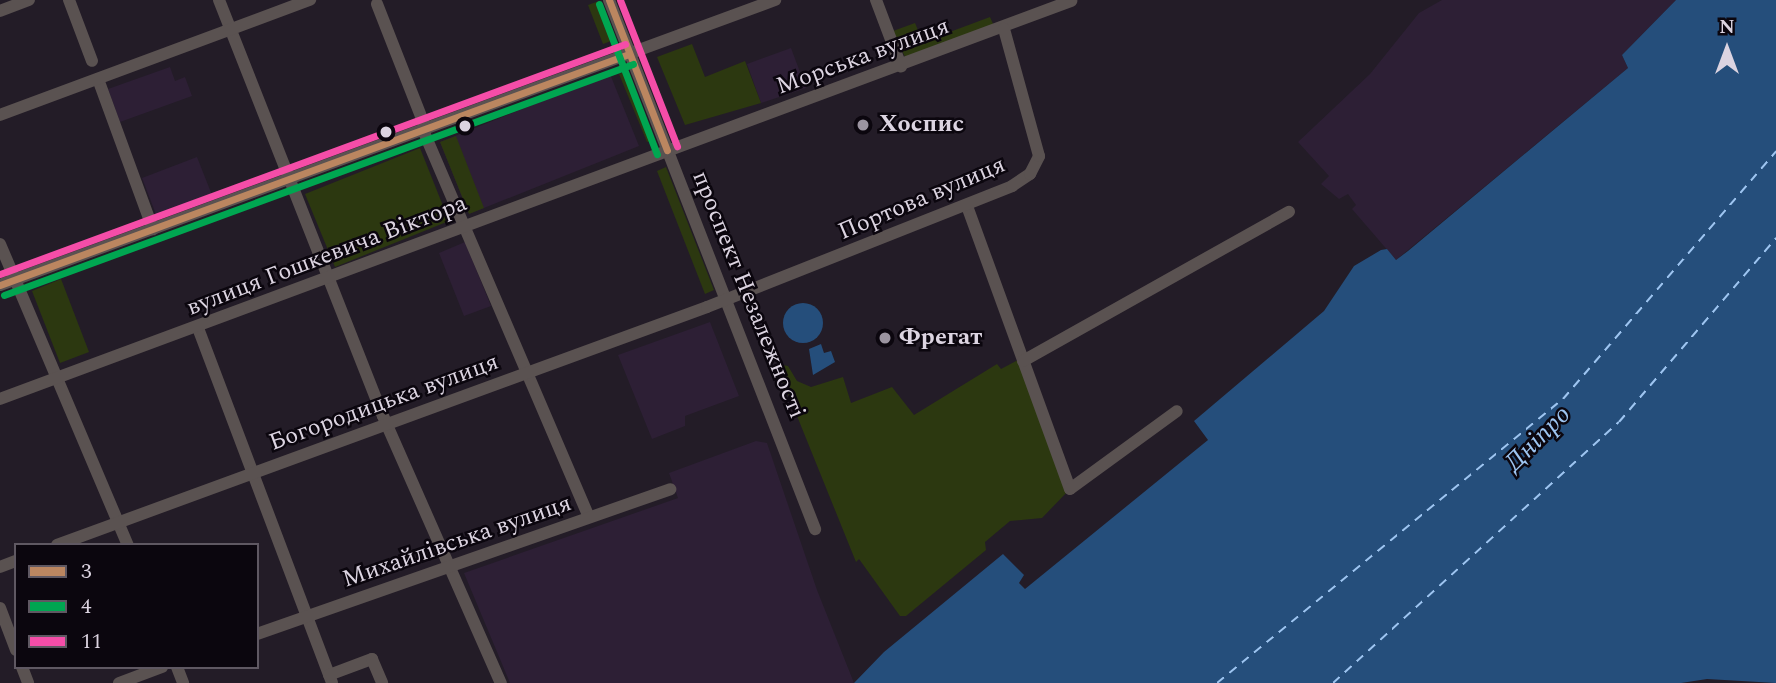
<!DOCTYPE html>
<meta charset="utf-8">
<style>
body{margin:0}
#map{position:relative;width:1776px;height:683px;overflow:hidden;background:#231c27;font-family:Spectral,serif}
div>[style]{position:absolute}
.built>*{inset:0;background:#2d1f35}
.green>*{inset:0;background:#2c3810}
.water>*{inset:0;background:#254e7b}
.round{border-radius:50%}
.ferry>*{height:2px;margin-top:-1px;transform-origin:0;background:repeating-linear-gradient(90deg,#9ec5f1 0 9px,transparent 0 16px)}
.minor>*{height:12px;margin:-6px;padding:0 6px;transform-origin:6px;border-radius:6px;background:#5a5251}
.bus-1>*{height:7px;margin:-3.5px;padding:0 3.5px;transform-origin:3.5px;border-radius:3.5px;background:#bb8660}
.bus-2>*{height:7px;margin:-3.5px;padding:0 3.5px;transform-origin:3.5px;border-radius:3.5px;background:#00a651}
.bus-3>*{height:7px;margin:-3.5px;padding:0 3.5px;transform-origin:3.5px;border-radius:3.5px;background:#f54da8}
.dots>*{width:19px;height:19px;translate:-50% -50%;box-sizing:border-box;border:4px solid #0b060e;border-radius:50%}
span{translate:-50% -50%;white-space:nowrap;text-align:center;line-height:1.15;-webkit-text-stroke:5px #0b060e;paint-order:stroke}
.street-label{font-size:24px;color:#dcd4e1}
.poi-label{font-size:24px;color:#dcd4e1;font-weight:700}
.left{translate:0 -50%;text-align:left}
.water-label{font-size:26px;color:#9ec5f1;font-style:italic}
.legend{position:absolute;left:14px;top:543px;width:245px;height:126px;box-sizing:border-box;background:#0b060e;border:2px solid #5f5862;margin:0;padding:9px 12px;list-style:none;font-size:21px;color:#dcd4e1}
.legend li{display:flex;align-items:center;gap:14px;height:35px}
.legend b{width:35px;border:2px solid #5f5862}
.north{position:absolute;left:1692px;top:14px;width:70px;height:70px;-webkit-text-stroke:5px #0b060e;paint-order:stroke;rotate:0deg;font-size:19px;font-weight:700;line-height:28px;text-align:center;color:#dcd4e1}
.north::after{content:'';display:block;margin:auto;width:24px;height:32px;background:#dcd4e1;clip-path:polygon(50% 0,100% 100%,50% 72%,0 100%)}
</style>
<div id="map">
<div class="built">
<div style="clip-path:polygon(1442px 0,1676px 0,1622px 55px,1628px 68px,1396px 260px,1352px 209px,1356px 205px,1348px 194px,1339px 199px,1321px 184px,1329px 176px,1298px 142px,1370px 74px,1419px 13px)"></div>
<div style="clip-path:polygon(791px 48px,806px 88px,761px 103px,747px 64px)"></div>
<div style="clip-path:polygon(170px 67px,175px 81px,185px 77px,192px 96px,120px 122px,108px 89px)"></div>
<div style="clip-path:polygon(610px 74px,639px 146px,469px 214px,440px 142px)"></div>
<div style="clip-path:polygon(197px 157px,212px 195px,157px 217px,142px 178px)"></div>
<div style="clip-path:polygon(465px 242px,491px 306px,464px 316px,439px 253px)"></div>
<div style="clip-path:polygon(710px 322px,739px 396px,685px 416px,685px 426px,652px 439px,618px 355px)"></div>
<div style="clip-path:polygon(756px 441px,767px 443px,817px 590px,854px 683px,510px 683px,464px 573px,678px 498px,669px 473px)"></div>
</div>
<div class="green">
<div style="clip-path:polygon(599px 1px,614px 40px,603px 44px,588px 5px)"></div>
<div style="clip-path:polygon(990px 17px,994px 26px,905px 57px,893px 31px,915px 23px,923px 42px)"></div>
<div style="clip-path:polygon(692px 44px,705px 77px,745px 61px,761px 103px,685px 125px,657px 57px)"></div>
<div style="clip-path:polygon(626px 71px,654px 140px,647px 142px,619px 74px)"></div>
<div style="clip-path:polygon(456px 136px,484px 208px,469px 214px,440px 142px)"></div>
<div style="clip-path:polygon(420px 148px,449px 221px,335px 267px,305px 194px)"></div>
<div style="clip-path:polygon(666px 167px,714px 290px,705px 294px,657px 171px)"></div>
<div style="clip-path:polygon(61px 279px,89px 352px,60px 363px,32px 291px)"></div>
<div style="clip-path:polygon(1022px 358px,1070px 489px,1042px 518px,1010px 521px,985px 542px,986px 550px,906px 616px,900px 616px,859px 559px,856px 562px,776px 364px,788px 366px,797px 381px,811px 387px,843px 377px,851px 403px,892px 387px,914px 415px,997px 364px,1001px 369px)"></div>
</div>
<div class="water">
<div style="clip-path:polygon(1676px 0,1776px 0,1776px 683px,1707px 679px,1681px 683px,854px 683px,884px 652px,1003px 554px,1024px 575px,1019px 583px,1025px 589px,1208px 440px,1194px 421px,1324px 311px,1354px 266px,1381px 250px,1387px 249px,1396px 260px,1408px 251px,1628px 68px,1622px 55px)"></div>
<div class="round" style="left:783px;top:303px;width:40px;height:40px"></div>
<div style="clip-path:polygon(821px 344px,824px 353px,831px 351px,835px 362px,813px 375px,809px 349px)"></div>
</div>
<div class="ferry">
<div style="left:1217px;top:683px;width:448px;rotate:-39.4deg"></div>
<div style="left:1563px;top:399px;width:327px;rotate:-49.3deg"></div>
<div style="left:1333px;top:683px;width:387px;rotate:-42.4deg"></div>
<div style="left:1619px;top:422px;width:242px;rotate:-49.5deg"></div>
</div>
<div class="minor">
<div style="left:69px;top:0;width:65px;rotate:69.3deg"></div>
<div style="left:219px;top:0;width:447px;rotate:68.5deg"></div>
<div style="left:383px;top:416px;width:292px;rotate:66.2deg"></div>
<div style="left:609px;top:0;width:568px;rotate:68.72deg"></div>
<div style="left:876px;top:0;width:71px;rotate:69.3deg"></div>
<div style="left:377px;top:4px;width:134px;rotate:68.6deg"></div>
<div style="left:0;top:11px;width:31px;rotate:-21deg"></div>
<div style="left:98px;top:79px;width:160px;rotate:69.9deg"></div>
<div style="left:0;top:115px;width:331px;rotate:-20.4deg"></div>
<div style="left:423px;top:130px;width:421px;rotate:66.8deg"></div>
<div style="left:967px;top:206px;width:301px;rotate:70deg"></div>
<div style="left:1070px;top:489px;width:132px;rotate:-36.1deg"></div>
<div style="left:0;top:244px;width:327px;rotate:67deg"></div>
<div style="left:0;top:285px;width:826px;rotate:-20.19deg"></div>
<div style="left:198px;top:328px;width:379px;rotate:69.3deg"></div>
<div style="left:1023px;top:361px;width:305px;rotate:-29.3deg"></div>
<div style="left:0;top:399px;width:1143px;rotate:-20.39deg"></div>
<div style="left:57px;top:545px;width:692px;rotate:-20.11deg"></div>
<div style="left:707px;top:307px;width:328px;rotate:-21.6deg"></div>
<div style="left:1012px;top:186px;width:22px;rotate:-34deg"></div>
<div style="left:1030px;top:174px;width:20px;rotate:-63deg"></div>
<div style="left:1039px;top:156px;width:132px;rotate:-105.4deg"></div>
<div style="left:0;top:567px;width:17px;rotate:-21deg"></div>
<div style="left:0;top:608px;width:45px;rotate:69.1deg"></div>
<div style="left:257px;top:634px;width:438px;rotate:-19.3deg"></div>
<div style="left:22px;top:667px;width:17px;rotate:69deg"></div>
<div style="left:177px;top:667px;width:17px;rotate:69deg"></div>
<div style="left:329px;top:675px;width:46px;rotate:-20.4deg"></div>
<div style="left:372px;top:659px;width:26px;rotate:67deg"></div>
<div style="left:119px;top:683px;width:46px;rotate:-20.4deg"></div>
</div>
<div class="bus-1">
<div style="left:609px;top:0;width:161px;rotate:68.9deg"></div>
<div style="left:0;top:285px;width:670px;rotate:-20.17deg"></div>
</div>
<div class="bus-2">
<div style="left:599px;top:4px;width:161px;rotate:68.9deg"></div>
<div style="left:4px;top:295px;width:670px;rotate:-20.17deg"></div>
</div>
<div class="bus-3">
<div style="left:620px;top:0;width:157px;rotate:68.7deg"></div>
<div style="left:0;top:274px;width:666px;rotate:-20.2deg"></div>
</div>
<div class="dots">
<div style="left:863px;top:125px;background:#9b94a0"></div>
<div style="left:465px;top:126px;background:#dcd4e1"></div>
<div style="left:386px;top:132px;background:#dcd4e1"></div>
<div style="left:885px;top:338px;background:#9b94a0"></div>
</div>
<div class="street-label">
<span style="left:863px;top:57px;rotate:-20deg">Морська вулиця</span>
<span style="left:922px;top:199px;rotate:-23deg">Портова вулиця</span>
<span style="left:327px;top:256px;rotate:-21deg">вулиця Гошкевича Віктора</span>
<span style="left:748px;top:295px;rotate:68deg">проспект Незалежності</span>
<span style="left:384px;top:403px;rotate:-20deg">Богородицька вулиця</span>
<span style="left:457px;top:542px;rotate:-19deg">Михайлівська вулиця</span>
</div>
<div class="poi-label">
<span class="left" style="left:879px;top:125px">Хоспис</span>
<span class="left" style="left:899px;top:338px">Фрегат</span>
</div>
<div class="water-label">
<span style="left:1538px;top:439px;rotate:-45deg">Дніпро</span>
</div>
<ul class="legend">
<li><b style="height:9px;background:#bb8660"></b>3</li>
<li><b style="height:9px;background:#00a651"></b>4</li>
<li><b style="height:9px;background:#f54da8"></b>11</li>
</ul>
<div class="north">N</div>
</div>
